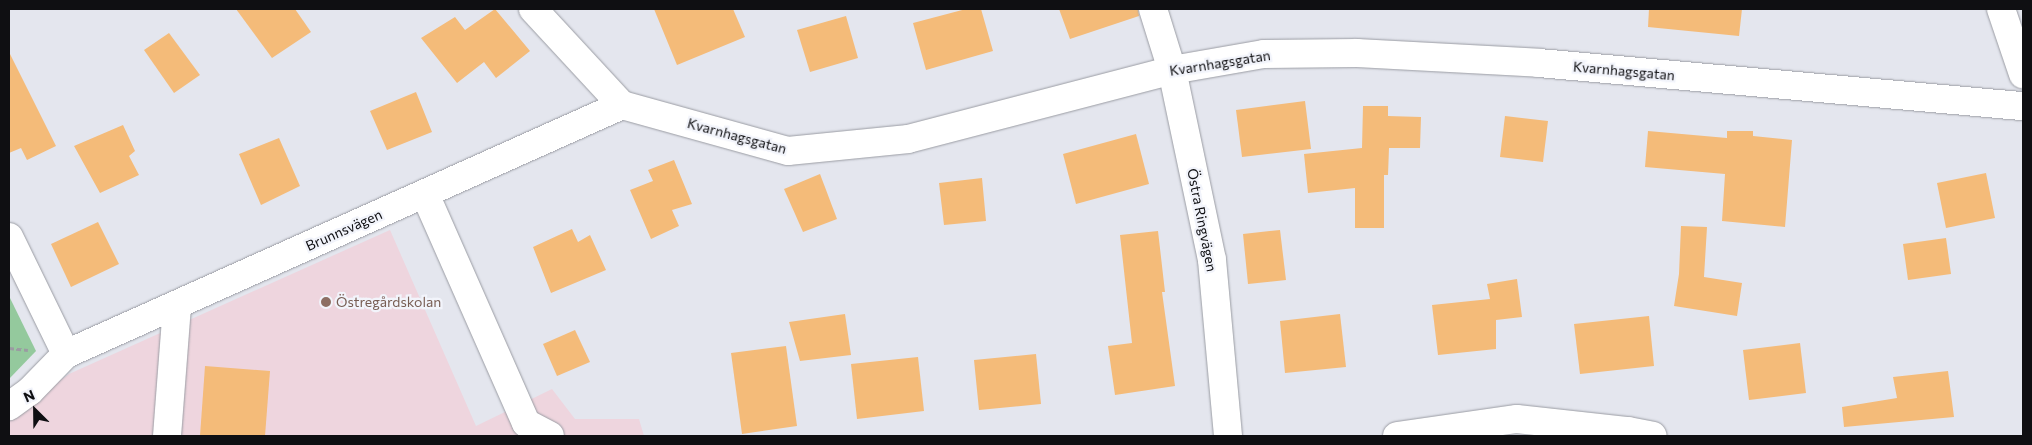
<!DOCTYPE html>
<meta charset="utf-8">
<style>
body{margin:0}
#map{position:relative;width:2032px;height:445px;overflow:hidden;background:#e4e6ee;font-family:Commissioner,sans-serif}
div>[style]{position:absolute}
.education>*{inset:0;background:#eed5de}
.green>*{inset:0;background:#94c99d}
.building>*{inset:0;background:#f4bb79}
.path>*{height:3px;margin-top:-1.5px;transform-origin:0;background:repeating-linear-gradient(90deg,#9a9ba1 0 5px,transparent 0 7.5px)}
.roads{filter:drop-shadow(0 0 1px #9a9ca3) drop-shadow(0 0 1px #9a9ca3)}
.minor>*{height:28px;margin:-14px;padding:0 14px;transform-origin:14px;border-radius:14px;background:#fff}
.dots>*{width:14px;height:14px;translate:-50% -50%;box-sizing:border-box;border:2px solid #f2f4fb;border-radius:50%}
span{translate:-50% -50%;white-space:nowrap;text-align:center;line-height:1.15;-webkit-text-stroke:4.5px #f2f4fb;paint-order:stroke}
.street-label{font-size:14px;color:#0f0f12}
.education-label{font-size:14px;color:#785e54}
.left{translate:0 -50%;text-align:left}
.frame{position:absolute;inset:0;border:10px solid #0f0f12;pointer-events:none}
.north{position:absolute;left:10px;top:385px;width:50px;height:50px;-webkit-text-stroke:4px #f2f4fb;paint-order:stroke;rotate:337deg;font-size:14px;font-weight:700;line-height:20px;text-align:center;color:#0f0f12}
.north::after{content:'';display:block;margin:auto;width:18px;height:22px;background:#0f0f12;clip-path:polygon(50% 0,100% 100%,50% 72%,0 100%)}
</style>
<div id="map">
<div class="education">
<div style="clip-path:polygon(390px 230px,476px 426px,552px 389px,575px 419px,639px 419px,644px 436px,9px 436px,9px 418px,69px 374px)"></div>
</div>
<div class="green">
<div style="clip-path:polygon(9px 296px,36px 351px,9px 379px)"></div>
</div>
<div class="building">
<div style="clip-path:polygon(236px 9px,295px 9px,311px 32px,272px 58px)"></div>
<div style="clip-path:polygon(495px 9px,530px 51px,496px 78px,484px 62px,457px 83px,421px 38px,455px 17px,465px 30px)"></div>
<div style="clip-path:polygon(654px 9px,733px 9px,745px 37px,677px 65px)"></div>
<div style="clip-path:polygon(966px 9px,981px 9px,993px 51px,926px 70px,913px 23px)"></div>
<div style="clip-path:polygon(1059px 9px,1138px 9px,1139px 16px,1070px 39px)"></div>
<div style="clip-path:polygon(1649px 9px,1742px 9px,1739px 36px,1648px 27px)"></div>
<div style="clip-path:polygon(846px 16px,858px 58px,810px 72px,797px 30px)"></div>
<div style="clip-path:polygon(169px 33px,200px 75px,174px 93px,144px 50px)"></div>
<div style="clip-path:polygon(9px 52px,56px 146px,27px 160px,21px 148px,9px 153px)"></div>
<div style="clip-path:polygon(416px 92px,432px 132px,387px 150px,370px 111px)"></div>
<div style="clip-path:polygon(1305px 101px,1311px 149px,1242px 157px,1236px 110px)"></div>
<div style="clip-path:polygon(1363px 106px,1388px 106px,1388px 116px,1421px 117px,1420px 148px,1389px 148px,1388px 175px,1384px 175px,1384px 228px,1355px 228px,1355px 188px,1308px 193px,1304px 154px,1362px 148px)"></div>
<div style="clip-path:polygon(1505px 116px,1548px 121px,1543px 162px,1500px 157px)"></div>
<div style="clip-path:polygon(123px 125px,135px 151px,129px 156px,139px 175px,100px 193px,74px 146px)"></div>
<div style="clip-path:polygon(1648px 131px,1727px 138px,1727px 131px,1753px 131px,1753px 136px,1792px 140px,1785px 227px,1722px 221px,1725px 174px,1645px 167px)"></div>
<div style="clip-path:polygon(1136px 134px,1149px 184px,1076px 204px,1063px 154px)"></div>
<div style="clip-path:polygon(279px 138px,300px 186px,261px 205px,239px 154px)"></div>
<div style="clip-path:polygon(674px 160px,692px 204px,672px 210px,679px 226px,651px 239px,630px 190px,653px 181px,648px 170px)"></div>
<div style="clip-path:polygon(1986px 173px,1995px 218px,1946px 228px,1937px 183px)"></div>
<div style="clip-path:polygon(820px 174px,837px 219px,803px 232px,784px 189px)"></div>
<div style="clip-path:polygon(982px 178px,986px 221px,944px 225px,939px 183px)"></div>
<div style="clip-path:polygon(98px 222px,119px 264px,71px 287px,51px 244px)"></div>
<div style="clip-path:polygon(1681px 226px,1707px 227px,1704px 277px,1742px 283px,1737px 316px,1674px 306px,1679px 274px)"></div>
<div style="clip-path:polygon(572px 229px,578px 242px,590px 235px,606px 270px,551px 293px,533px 247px)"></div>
<div style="clip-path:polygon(1280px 230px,1286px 280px,1248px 284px,1243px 234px)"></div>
<div style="clip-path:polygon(1158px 231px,1165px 292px,1162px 292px,1175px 386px,1115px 395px,1108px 346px,1132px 343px,1120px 235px)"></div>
<div style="clip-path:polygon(1946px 238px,1951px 274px,1908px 280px,1903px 244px)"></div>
<div style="clip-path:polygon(1517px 279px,1522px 317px,1496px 320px,1496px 349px,1438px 355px,1432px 305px,1490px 299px,1487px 284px)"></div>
<div style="clip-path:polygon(845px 314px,851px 355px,800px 361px,789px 322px)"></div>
<div style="clip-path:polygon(1340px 314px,1346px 367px,1285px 373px,1280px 321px)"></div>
<div style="clip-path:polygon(1649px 316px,1654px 366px,1580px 374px,1574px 324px)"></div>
<div style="clip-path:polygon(575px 330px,590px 362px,557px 376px,543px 344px)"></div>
<div style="clip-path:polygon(1800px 343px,1806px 393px,1749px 400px,1743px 350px)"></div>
<div style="clip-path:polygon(786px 346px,797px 426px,742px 434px,731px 353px)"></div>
<div style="clip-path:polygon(1036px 354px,1041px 404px,979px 410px,974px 360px)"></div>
<div style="clip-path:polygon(918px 357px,924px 411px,857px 419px,851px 364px)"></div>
<div style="clip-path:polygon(205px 366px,270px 371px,265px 436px,200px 436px)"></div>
<div style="clip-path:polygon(1948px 371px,1954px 417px,1844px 427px,1842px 407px,1897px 398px,1893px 377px)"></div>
</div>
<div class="path">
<div style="left:9px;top:348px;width:19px;rotate:6deg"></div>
</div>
<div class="roads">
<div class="minor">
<div style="left:533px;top:9px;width:131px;rotate:47.2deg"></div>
<div style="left:622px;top:105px;width:172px;rotate:15.5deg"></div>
<div style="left:788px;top:151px;width:121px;rotate:-5.7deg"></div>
<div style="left:908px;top:139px;width:273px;rotate:-14.6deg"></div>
<div style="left:1172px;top:70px;width:93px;rotate:-9.9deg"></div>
<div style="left:1264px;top:54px;width:93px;rotate:-0.6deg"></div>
<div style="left:1357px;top:53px;width:182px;rotate:3.1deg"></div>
<div style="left:1539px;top:63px;width:486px;rotate:5.1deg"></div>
<div style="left:1153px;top:9px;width:64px;rotate:72.7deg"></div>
<div style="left:1172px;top:70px;width:194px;rotate:78.1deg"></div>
<div style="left:1212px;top:260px;width:177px;rotate:84.8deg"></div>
<div style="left:2001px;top:9px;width:69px;rotate:71.3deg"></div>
<div style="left:425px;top:194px;width:250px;rotate:66.2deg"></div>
<div style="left:526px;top:423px;width:27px;rotate:28deg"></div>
<div style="left:9px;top:237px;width:130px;rotate:64deg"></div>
<div style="left:66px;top:354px;width:52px;rotate:134.2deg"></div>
<div style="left:30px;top:391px;width:26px;rotate:144deg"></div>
<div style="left:66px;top:354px;width:609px;rotate:-24.12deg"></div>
<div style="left:167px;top:436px;width:131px;rotate:-85.6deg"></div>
<div style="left:1397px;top:436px;width:121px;rotate:-8.1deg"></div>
<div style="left:1517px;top:419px;width:112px;rotate:6.2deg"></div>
<div style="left:1628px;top:431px;width:25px;rotate:11deg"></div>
</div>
</div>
<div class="dots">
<div style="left:326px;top:302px;background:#8d6e63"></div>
</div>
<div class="street-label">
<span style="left:1220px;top:63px;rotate:-9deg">Kvarnhagsgatan</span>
<span style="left:1624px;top:71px;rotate:5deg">Kvarnhagsgatan</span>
<span style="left:737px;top:136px;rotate:15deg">Kvarnhagsgatan</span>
<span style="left:1202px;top:220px;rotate:79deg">Östra Ringvägen</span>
<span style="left:344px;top:230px;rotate:-24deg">Brunnsvägen</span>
</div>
<div class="education-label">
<span class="left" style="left:336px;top:302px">Östregårdskolan</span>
</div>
<div class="frame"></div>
<div class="north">N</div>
</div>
